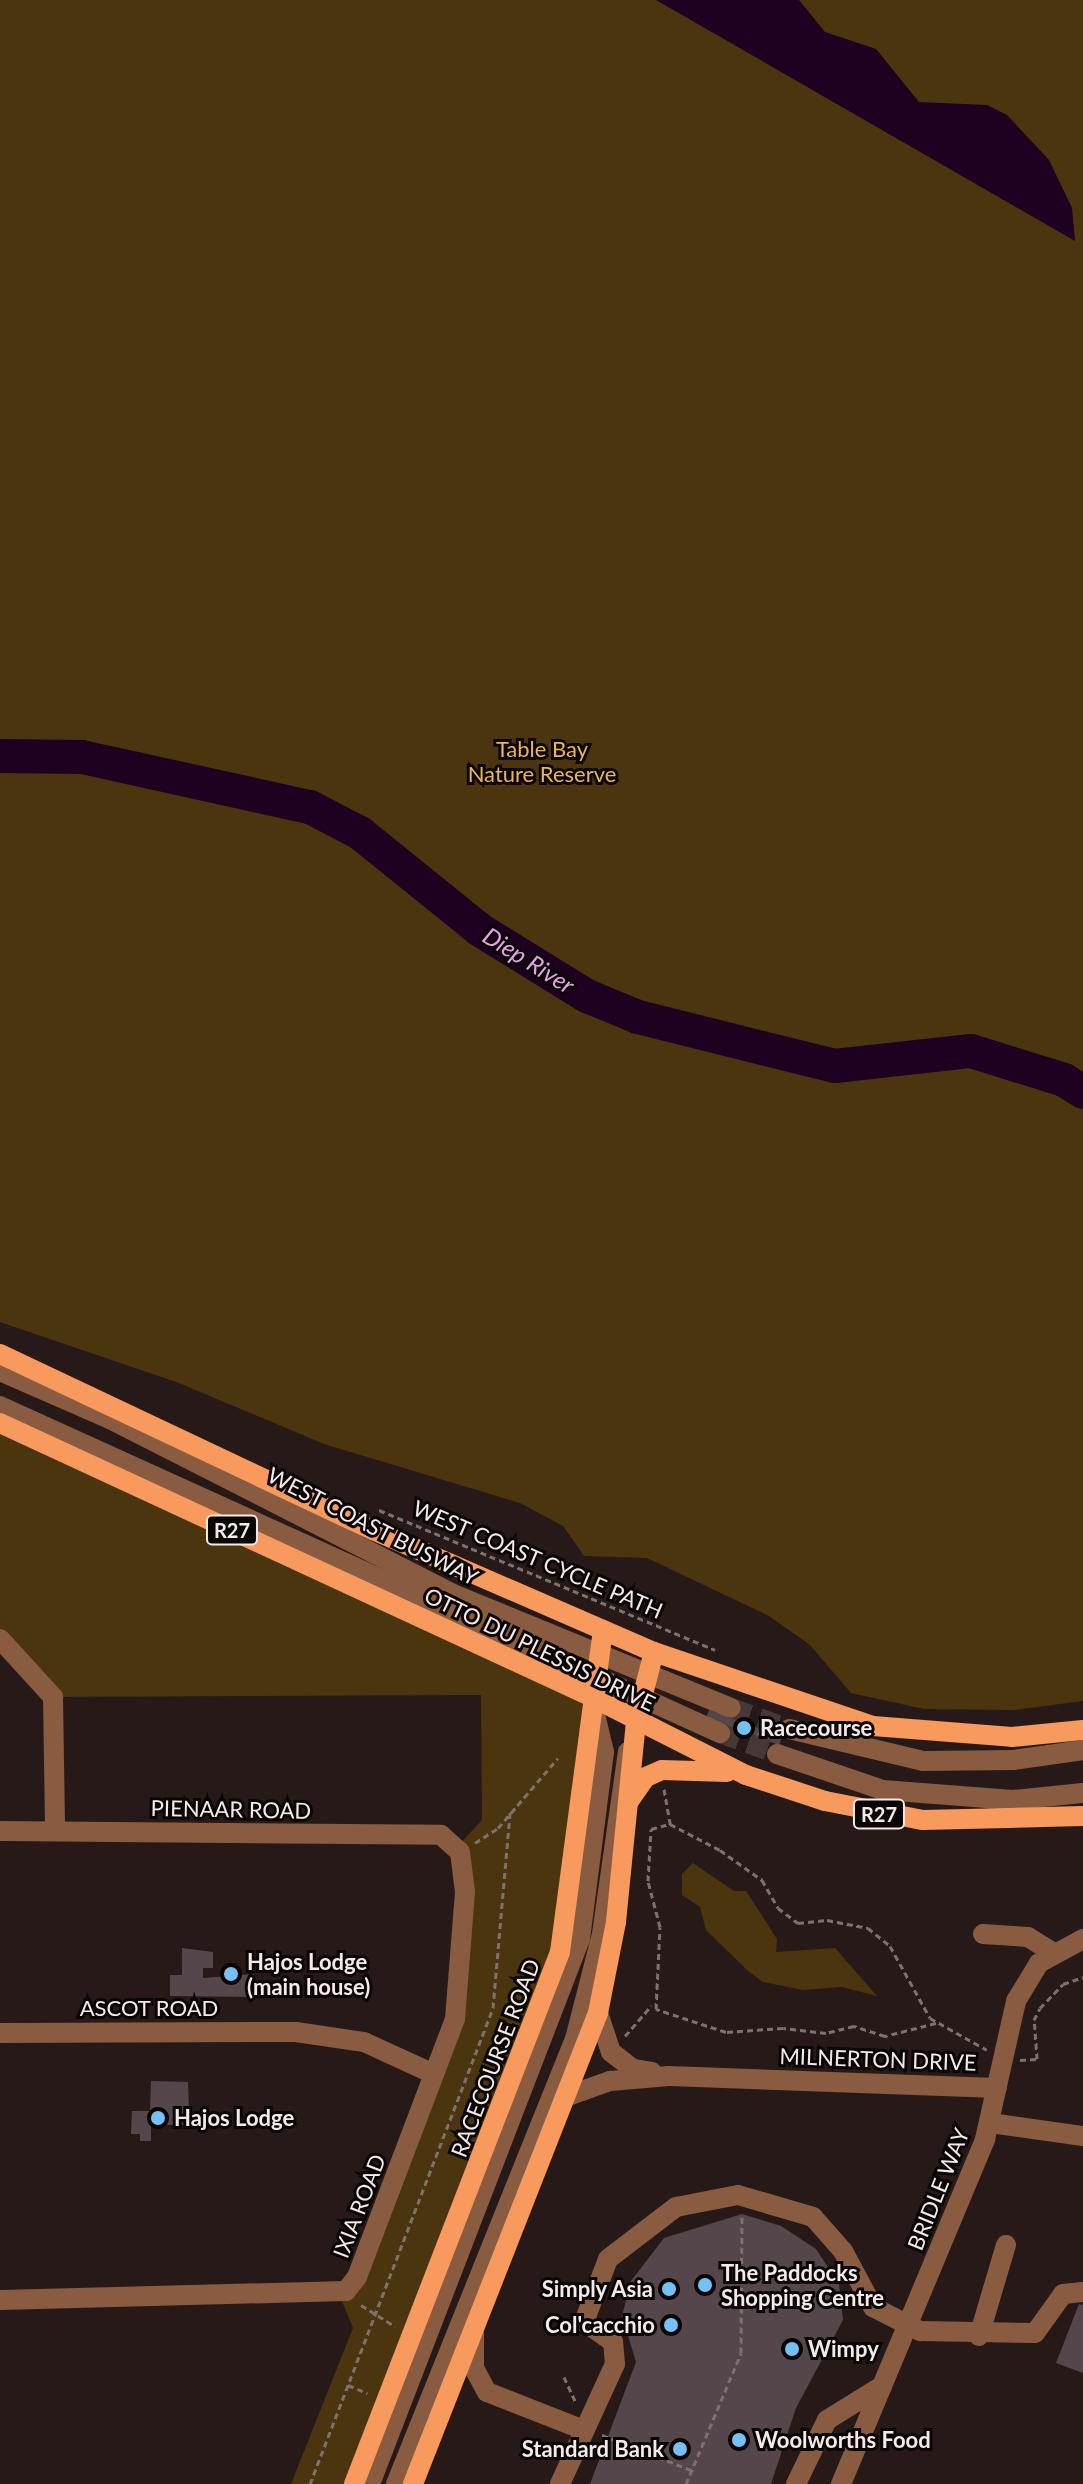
<!DOCTYPE html>
<style>
body{margin:0}
#map{position:relative;width:1083px;height:2484px;overflow:hidden;background:#261918;font-family:Lato,sans-serif}
div>[style]{position:absolute}
.green>*{inset:0;background:#4a350e}
.water>*{inset:0;background:#1e0020}
.river>*{height:34px;margin:-17px;padding:0 17px;transform-origin:17px;border-radius:17px;background:#1e0020}
.building>*{inset:0;background:#55464b}
.minor-tunnel>*{height:20px;margin-top:-10px;transform-origin:0;background:repeating-linear-gradient(90deg,#453837 0 20px,transparent 0 30px)}
.path>*{height:3px;margin-top:-1.5px;transform-origin:0;background:repeating-linear-gradient(90deg,#7d7170 0 6px,transparent 0 10px)}
.minor>*{height:20px;margin:-10px;padding:0 10px;transform-origin:10px;border-radius:10px;background:#895b40}
.major>*{height:20px;margin:-10px;padding:0 10px;transform-origin:10px;border-radius:10px;background:#f8995d}
.dots>*{width:22px;height:22px;translate:-50% -50%;box-sizing:border-box;border:4px solid #0b0606;border-radius:50%}
span{translate:-50% -50%;white-space:nowrap;text-align:center;line-height:1.15;-webkit-text-stroke:6px #0b0606;paint-order:stroke}
.shield-label span{padding:2px 6px;background:#0b0606;border:2px solid;border-radius:6px;-webkit-text-stroke-width:0}
.shield-label{font-size:20px;color:#f4eae9;font-weight:700}
.park-label{font-size:22px;color:#ebb552}
.street-label{font-size:22px;color:#f4eae9}
.poi-label{font-size:22px;color:#f4eae9;font-weight:700}
.left{translate:0 -50%;text-align:left}
.right{translate:-100% -50%;text-align:right}
.water-label{font-size:24px;color:#eaa0eb;font-style:italic}
</style>
<div id="map">
<div class="green">
<div style="clip-path:polygon(0 0,1083px 0,1083px 1701px,1014px 1710px,924px 1709px,851px 1693px,810px 1645px,769px 1616px,647px 1558px,584px 1556px,563px 1526px,520px 1503px,324px 1444px,179px 1383px,0 1322px)"></div>
<div style="clip-path:polygon(0 1423px,590px 1696px,569px 1910px,354px 2484px,291px 2484px,353px 2328px,339px 2294px,346px 2291px,455px 2019px,457px 1847px,482px 1820px,481px 1695px,53px 1697px,0 1639px)"></div>
<div style="clip-path:polygon(693px 1863px,734px 1891px,746px 1891px,777px 1939px,776px 1952px,835px 1948px,877px 1996px,842px 1987px,803px 1990px,763px 1982px,748px 1971px,706px 1930px,700px 1907px,682px 1895px,682px 1874px)"></div>
</div>
<div class="water">
<div style="clip-path:polygon(656px 0,799px 0,825px 32px,876px 49px,919px 102px,987px 105px,1007px 115px,1049px 160px,1072px 208px,1075px 241px)"></div>
</div>
<div class="river">
<div style="left:0;top:756px;width:82px;rotate:0.7deg"></div>
<div style="left:82px;top:757px;width:233px;rotate:12.4deg"></div>
<div style="left:310px;top:807px;width:56px;rotate:27.5deg"></div>
<div style="left:360px;top:833px;width:154px;rotate:38.9deg"></div>
<div style="left:480px;top:930px;width:126px;rotate:31.7deg"></div>
<div style="left:587px;top:996px;width:55px;rotate:22.4deg"></div>
<div style="left:638px;top:1017px;width:203px;rotate:14deg"></div>
<div style="left:835px;top:1066px;width:137px;rotate:-6.3deg"></div>
<div style="left:971px;top:1051px;width:97px;rotate:17.3deg"></div>
<div style="left:1064px;top:1080px;width:22px;rotate:32deg"></div>
</div>
<div class="building">
<div style="clip-path:polygon(709px 1710px,782px 1737px,779px 1745px,706px 1718px)"></div>
<div style="clip-path:polygon(182px 1948px,213px 1952px,213px 1968px,203px 1968px,203px 1978px,254px 1974px,254px 1997px,170px 1996px,170px 1975px,182px 1975px)"></div>
<div style="clip-path:polygon(151px 2081px,188px 2082px,189px 2110px,185px 2125px,151px 2125px,151px 2141px,140px 2141px,140px 2134px,131px 2134px,132px 2111px,150px 2111px)"></div>
<div style="clip-path:polygon(742px 2214px,781px 2226px,816px 2249px,839px 2284px,843px 2320px,796px 2408px,771px 2484px,590px 2484px,636px 2362px,622px 2316px,631px 2281px,664px 2238px)"></div>
<div style="clip-path:polygon(1079px 2304px,1083px 2305px,1083px 2373px,1056px 2363px)"></div>
</div>
<div class="minor-tunnel">
<div style="left:731px;top:1708px;width:62px;rotate:19.9deg"></div>
<div style="left:720px;top:1733px;width:61px;rotate:20.2deg"></div>
</div>
<div class="path">
<div style="left:379px;top:1510px;width:364px;rotate:22.6deg"></div>
<div style="left:739px;top:1726px;width:32px;rotate:20deg"></div>
<div style="left:664px;top:1789px;width:36px;rotate:80deg"></div>
<div style="left:475px;top:1843px;width:27px;rotate:-33deg"></div>
<div style="left:498px;top:1828px;width:92px;rotate:-49.4deg"></div>
<div style="left:936px;top:2023px;width:53px;rotate:165.7deg"></div>
<div style="left:885px;top:2036px;width:33px;rotate:-162deg"></div>
<div style="left:854px;top:2026px;width:29px;rotate:166deg"></div>
<div style="left:826px;top:2033px;width:43px;rotate:-173.4deg"></div>
<div style="left:783px;top:2028px;width:57px;rotate:176deg"></div>
<div style="left:726px;top:2032px;width:74px;rotate:-161.8deg"></div>
<div style="left:656px;top:2009px;width:82px;rotate:-87.2deg"></div>
<div style="left:660px;top:1927px;width:48px;rotate:-104.6deg"></div>
<div style="left:648px;top:1881px;width:52px;rotate:-86.7deg"></div>
<div style="left:651px;top:1829px;width:20px;rotate:-15deg"></div>
<div style="left:670px;top:1824px;width:56px;rotate:27.5deg"></div>
<div style="left:720px;top:1850px;width:52px;rotate:35.5deg"></div>
<div style="left:762px;top:1880px;width:32px;rotate:60deg"></div>
<div style="left:778px;top:1908px;width:25px;rotate:37deg"></div>
<div style="left:798px;top:1923px;width:29px;rotate:-6deg"></div>
<div style="left:827px;top:1920px;width:42px;rotate:11deg"></div>
<div style="left:868px;top:1928px;width:28px;rotate:39deg"></div>
<div style="left:890px;top:1946px;width:82px;rotate:60.9deg"></div>
<div style="left:930px;top:2018px;width:65px;rotate:29.3deg"></div>
<div style="left:625px;top:2036px;width:40px;rotate:-49deg"></div>
<div style="left:1020px;top:2060px;width:17px;rotate:-3deg"></div>
<div style="left:1037px;top:2059px;width:39px;rotate:-94deg"></div>
<div style="left:1034px;top:2020px;width:13px;rotate:-63deg"></div>
<div style="left:1040px;top:2008px;width:33px;rotate:-46deg"></div>
<div style="left:1063px;top:1984px;width:21px;rotate:-19deg"></div>
<div style="left:361px;top:2305px;width:40px;rotate:32deg"></div>
<div style="left:564px;top:2377px;width:29px;rotate:65deg"></div>
<div style="left:348px;top:2385px;width:21px;rotate:23deg"></div>
<div style="left:602px;top:2435px;width:96px;rotate:21.5deg"></div>
<div style="left:310px;top:2484px;width:510px;rotate:-68.97deg"></div>
<div style="left:493px;top:2008px;width:197px;rotate:-85deg"></div>
<div style="left:686px;top:2484px;width:142px;rotate:-67.2deg"></div>
<div style="left:741px;top:2353px;width:139px;rotate:-89.6deg"></div>
</div>
<div class="minor">
<div style="left:0;top:1371px;width:120px;rotate:23.6deg"></div>
<div style="left:110px;top:1419px;width:385px;rotate:27deg"></div>
<div style="left:453px;top:1594px;width:300px;rotate:22.3deg"></div>
<div style="left:0;top:1406px;width:791px;rotate:24.43deg"></div>
<div style="left:0;top:1639px;width:79px;rotate:47.6deg"></div>
<div style="left:53px;top:1697px;width:133px;rotate:89.1deg"></div>
<div style="left:789px;top:1729px;width:138px;rotate:13.4deg"></div>
<div style="left:923px;top:1761px;width:90px;rotate:-0.6deg"></div>
<div style="left:1013px;top:1760px;width:71px;rotate:-8.1deg"></div>
<div style="left:777px;top:1754px;width:112px;rotate:18.8deg"></div>
<div style="left:883px;top:1790px;width:130px;rotate:4.4deg"></div>
<div style="left:1013px;top:1800px;width:70px;rotate:-5.7deg"></div>
<div style="left:0;top:1831px;width:441px;rotate:0.5deg"></div>
<div style="left:441px;top:1835px;width:25px;rotate:42deg"></div>
<div style="left:460px;top:1852px;width:40px;rotate:82.9deg"></div>
<div style="left:465px;top:1892px;width:127px;rotate:94.5deg"></div>
<div style="left:455px;top:2019px;width:276px;rotate:110.8deg"></div>
<div style="left:357px;top:2277px;width:18px;rotate:128deg"></div>
<div style="left:346px;top:2291px;width:346px;rotate:178.5deg"></div>
<div style="left:983px;top:1934px;width:45px;rotate:3.8deg"></div>
<div style="left:1028px;top:1937px;width:28px;rotate:32deg"></div>
<div style="left:598px;top:2013px;width:41px;rotate:71.6deg"></div>
<div style="left:611px;top:2052px;width:28px;rotate:38deg"></div>
<div style="left:633px;top:2069px;width:19px;rotate:9deg"></div>
<div style="left:0;top:2033px;width:296px;rotate:-0.2deg"></div>
<div style="left:296px;top:2032px;width:69px;rotate:8.4deg"></div>
<div style="left:364px;top:2042px;width:77px;rotate:24.6deg"></div>
<div style="left:565px;top:2097px;width:48px;rotate:-19.6deg"></div>
<div style="left:610px;top:2081px;width:59px;rotate:-4.8deg"></div>
<div style="left:669px;top:2076px;width:328px;rotate:2.1deg"></div>
<div style="left:990px;top:2123px;width:94px;rotate:8deg"></div>
<div style="left:474px;top:2333px;width:35px;rotate:90deg"></div>
<div style="left:474px;top:2368px;width:27px;rotate:62deg"></div>
<div style="left:487px;top:2392px;width:104px;rotate:21.4deg"></div>
<div style="left:979px;top:2336px;width:95px;rotate:-73.5deg"></div>
<div style="left:370px;top:2484px;width:584px;rotate:-68.93deg"></div>
<div style="left:580px;top:1939px;width:189px;rotate:-82.7deg"></div>
<div style="left:604px;top:1752px;width:47px;rotate:-103.4deg"></div>
<div style="left:396px;top:2484px;width:480px;rotate:-68.1deg"></div>
<div style="left:575px;top:2039px;width:108px;rotate:-75.6deg"></div>
<div style="left:602px;top:1934px;width:184px;rotate:-81.9deg"></div>
<div style="left:560px;top:2484px;width:132px;rotate:-65.4deg"></div>
<div style="left:615px;top:2364px;width:22px;rotate:-95deg"></div>
<div style="left:613px;top:2342px;width:35px;rotate:-145deg"></div>
<div style="left:584px;top:2322px;width:67px;rotate:-69.1deg"></div>
<div style="left:608px;top:2259px;width:86px;rotate:-37.4deg"></div>
<div style="left:676px;top:2207px;width:63px;rotate:-11deg"></div>
<div style="left:738px;top:2195px;width:78px;rotate:16.3deg"></div>
<div style="left:813px;top:2217px;width:45px;rotate:48.6deg"></div>
<div style="left:843px;top:2251px;width:64px;rotate:61.8deg"></div>
<div style="left:873px;top:2307px;width:53px;rotate:27.1deg"></div>
<div style="left:920px;top:2331px;width:115px;rotate:1deg"></div>
<div style="left:1035px;top:2333px;width:48px;rotate:-54.3deg"></div>
<div style="left:1063px;top:2294px;width:20px;rotate:-6deg"></div>
<div style="left:796px;top:2484px;width:71px;rotate:-64.2deg"></div>
<div style="left:827px;top:2420px;width:65px;rotate:-31.7deg"></div>
<div style="left:841px;top:2484px;width:374px;rotate:-67.3deg"></div>
<div style="left:985px;top:2139px;width:141px;rotate:-77.3deg"></div>
<div style="left:1016px;top:2001px;width:44px;rotate:-58.8deg"></div>
<div style="left:1039px;top:1963px;width:50px;rotate:-28.6deg"></div>
</div>
<div class="major">
<div style="left:0;top:1354px;width:412px;rotate:25.3deg"></div>
<div style="left:373px;top:1530px;width:306px;rotate:23.5deg"></div>
<div style="left:654px;top:1652px;width:231px;rotate:18.7deg"></div>
<div style="left:873px;top:1726px;width:139px;rotate:4.5deg"></div>
<div style="left:1012px;top:1737px;width:71px;rotate:-5.6deg"></div>
<div style="left:0;top:1423px;width:650px;rotate:24.83deg"></div>
<div style="left:590px;top:1696px;width:175px;rotate:26.9deg"></div>
<div style="left:746px;top:1775px;width:83px;rotate:18.2deg"></div>
<div style="left:825px;top:1801px;width:100px;rotate:11deg"></div>
<div style="left:923px;top:1820px;width:160px;rotate:-1.4deg"></div>
<div style="left:629px;top:1801px;width:29px;rotate:-55deg"></div>
<div style="left:646px;top:1777px;width:17px;rotate:-24deg"></div>
<div style="left:662px;top:1770px;width:65px;rotate:1.8deg"></div>
<div style="left:354px;top:2484px;width:570px;rotate:-68.83deg"></div>
<div style="left:560px;top:1952px;width:325px;rotate:-82.4deg"></div>
<div style="left:413px;top:2484px;width:506px;rotate:-68.56deg"></div>
<div style="left:598px;top:2013px;width:93px;rotate:-78.8deg"></div>
<div style="left:616px;top:1922px;width:202px;rotate:-84.3deg"></div>
<div style="left:636px;top:1721px;width:71px;rotate:-75.4deg"></div>
</div>
<div class="dots">
<div style="left:744px;top:1728px;background:#75c0f6"></div>
<div style="left:231px;top:1974px;background:#75c0f6"></div>
<div style="left:158px;top:2118px;background:#75c0f6"></div>
<div style="left:705px;top:2285px;background:#75c0f6"></div>
<div style="left:669px;top:2289px;background:#75c0f6"></div>
<div style="left:671px;top:2325px;background:#75c0f6"></div>
<div style="left:792px;top:2349px;background:#75c0f6"></div>
<div style="left:739px;top:2440px;background:#75c0f6"></div>
<div style="left:680px;top:2449px;background:#75c0f6"></div>
</div>
<div class="shield-label">
<span style="left:232px;top:1530px">R27</span>
<span style="left:879px;top:1814px">R27</span>
</div>
<div class="park-label">
<span style="left:542px;top:761px">Table Bay<br>Nature Reserve</span>
</div>
<div class="street-label">
<span style="left:373px;top:1526px;rotate:27deg">WEST COAST BUSWAY</span>
<span style="left:538px;top:1559px;rotate:23deg">WEST COAST CYCLE PATH</span>
<span style="left:540px;top:1649px;rotate:26deg">OTTO DU PLESSIS DRIVE</span>
<span style="left:231px;top:1809px;rotate:1deg">PIENAAR ROAD</span>
<span style="left:149px;top:2008px">ASCOT ROAD</span>
<span style="left:495px;top:2058px;rotate:-69deg">RACECOURSE ROAD</span>
<span style="left:878px;top:2059px;rotate:2deg">MILNERTON DRIVE</span>
<span style="left:938px;top:2189px;rotate:-68deg">BRIDLE WAY</span>
<span style="left:359px;top:2206px;rotate:-69deg">IXIA ROAD</span>
</div>
<div class="poi-label">
<span class="left" style="left:760px;top:1728px">Racecourse</span>
<span class="left" style="left:247px;top:1974px">Hajos Lodge<br>(main house)</span>
<span class="left" style="left:174px;top:2118px">Hajos Lodge</span>
<span class="left" style="left:721px;top:2285px">The Paddocks<br>Shopping Centre</span>
<span class="right" style="left:653px;top:2289px">Simply Asia</span>
<span class="right" style="left:655px;top:2325px">Col'cacchio</span>
<span class="left" style="left:808px;top:2349px">Wimpy</span>
<span class="left" style="left:755px;top:2440px">Woolworths Food</span>
<span class="right" style="left:664px;top:2449px">Standard Bank</span>
</div>
<div class="water-label">
<span style="left:529px;top:960px;rotate:32deg">Diep River</span>
</div>
</div>
